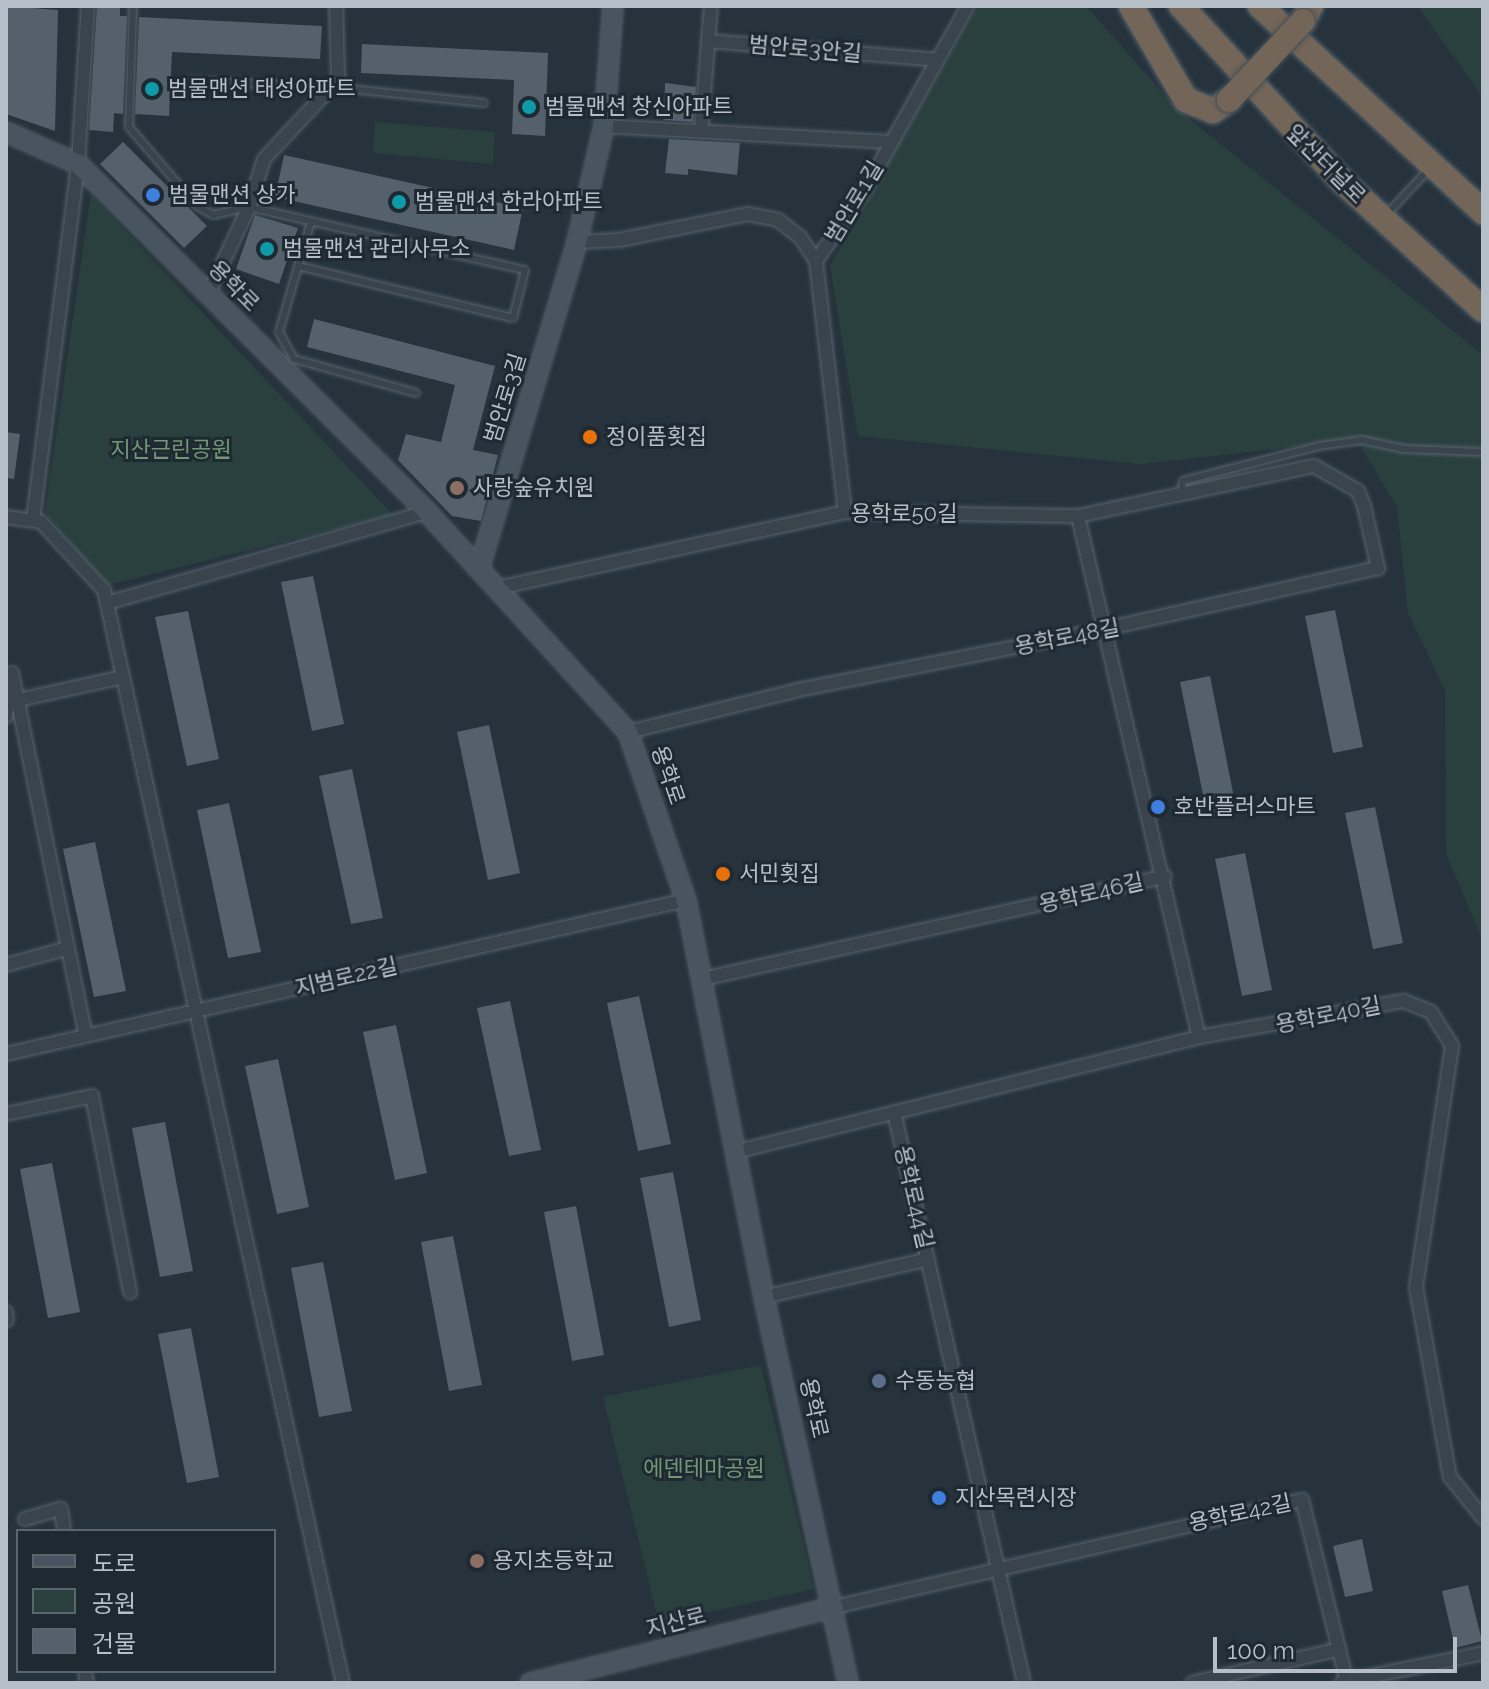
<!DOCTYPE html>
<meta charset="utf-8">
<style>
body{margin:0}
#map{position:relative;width:1489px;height:1689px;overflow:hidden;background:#26333d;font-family:Raleway,"Noto Sans KR",sans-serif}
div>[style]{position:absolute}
.green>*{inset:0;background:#29403f}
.building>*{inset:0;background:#54616d}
.roads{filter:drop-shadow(0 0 2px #58626b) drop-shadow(0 0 2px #58626b)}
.lane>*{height:6px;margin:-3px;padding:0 3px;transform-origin:3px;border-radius:3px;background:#3a444d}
.street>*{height:12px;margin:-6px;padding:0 6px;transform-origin:6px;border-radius:6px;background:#3a444d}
.secondary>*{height:18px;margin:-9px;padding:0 9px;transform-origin:9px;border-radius:9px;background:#485460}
.highway>*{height:24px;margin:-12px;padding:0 12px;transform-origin:12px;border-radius:12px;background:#736557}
.bridges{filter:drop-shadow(0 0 2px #454f58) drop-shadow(0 0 2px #454f58)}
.highway-bridge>*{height:24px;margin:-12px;padding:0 12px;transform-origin:12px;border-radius:12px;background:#736557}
.dots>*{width:22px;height:22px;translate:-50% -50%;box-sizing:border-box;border:4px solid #1f2932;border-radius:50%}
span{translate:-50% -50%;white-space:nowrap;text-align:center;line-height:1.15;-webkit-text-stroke:6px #1f2932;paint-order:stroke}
.street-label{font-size:22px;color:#b6bfc8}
.poi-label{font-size:22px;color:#b6bfc8}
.left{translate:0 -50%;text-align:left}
.park-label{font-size:22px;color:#6f9873}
.frame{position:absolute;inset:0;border:8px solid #b6bfc8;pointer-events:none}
.legend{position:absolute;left:16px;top:1529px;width:260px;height:144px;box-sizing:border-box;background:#1f2932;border:2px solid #5b656e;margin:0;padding:10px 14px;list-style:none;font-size:24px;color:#b6bfc8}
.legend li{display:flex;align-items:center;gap:16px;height:40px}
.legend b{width:40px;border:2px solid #5b656e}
.scale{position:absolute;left:1213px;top:1637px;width:244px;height:36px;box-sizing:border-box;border:4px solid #b6bfc8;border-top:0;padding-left:10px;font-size:24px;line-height:28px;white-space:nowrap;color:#b6bfc8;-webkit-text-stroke:6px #1f2932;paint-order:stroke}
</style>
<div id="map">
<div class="green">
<div style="clip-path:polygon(978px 6px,1086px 6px,1177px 109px,1483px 355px,1483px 941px,1446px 853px,1445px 690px,1408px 613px,1397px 507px,1357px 440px,1141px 464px,858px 436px,830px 266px)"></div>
<div style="clip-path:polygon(1417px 6px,1483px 6px,1483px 97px,1418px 7px)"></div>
<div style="clip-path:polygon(375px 122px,495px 132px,493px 164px,373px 153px)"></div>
<div style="clip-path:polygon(91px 194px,393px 515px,107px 585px,45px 513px)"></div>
<div style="clip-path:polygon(761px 1365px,814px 1589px,659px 1623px,603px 1397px)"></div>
</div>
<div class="building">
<div style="clip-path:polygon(6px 6px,58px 10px,55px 131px,6px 114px)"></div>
<div style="clip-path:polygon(97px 6px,120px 6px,120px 16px,127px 16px,123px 114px,114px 113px,113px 132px,89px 130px)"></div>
<div style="clip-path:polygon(139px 17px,322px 26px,320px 59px,172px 52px,169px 116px,135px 114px)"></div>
<div style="clip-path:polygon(362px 44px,548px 53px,545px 136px,512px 134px,514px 80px,361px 73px)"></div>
<div style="clip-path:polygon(665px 83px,696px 87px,693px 122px,664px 120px)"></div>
<div style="clip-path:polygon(669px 139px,740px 143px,737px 175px,688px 169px,688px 175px,665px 173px)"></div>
<div style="clip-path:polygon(123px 142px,207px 226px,184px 248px,100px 164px)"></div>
<div style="clip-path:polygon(284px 155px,523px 208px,514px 250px,275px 197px)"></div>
<div style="clip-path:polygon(255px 215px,298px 228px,279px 284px,236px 269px)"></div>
<div style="clip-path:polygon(314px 319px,495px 366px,473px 450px,498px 455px,481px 521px,452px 516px,398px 460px,406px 434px,441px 442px,455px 385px,307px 347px)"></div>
<div style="clip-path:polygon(6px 432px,20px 434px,14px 479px,6px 478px)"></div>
<div style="clip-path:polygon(313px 576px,344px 724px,312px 731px,281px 582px)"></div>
<div style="clip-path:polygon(1335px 610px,1363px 747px,1333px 753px,1305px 616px)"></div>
<div style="clip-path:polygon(188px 611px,219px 759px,187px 766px,155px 617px)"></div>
<div style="clip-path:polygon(1210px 676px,1237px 813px,1208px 819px,1180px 682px)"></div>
<div style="clip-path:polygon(489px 725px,520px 873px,488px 880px,457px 732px)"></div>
<div style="clip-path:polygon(352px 769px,383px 918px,351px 924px,319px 776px)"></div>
<div style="clip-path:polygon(229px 803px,261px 952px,228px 958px,197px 810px)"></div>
<div style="clip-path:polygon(1375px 807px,1403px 943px,1373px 949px,1345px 813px)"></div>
<div style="clip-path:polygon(95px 842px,126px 991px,94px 997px,63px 849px)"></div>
<div style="clip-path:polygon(1245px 853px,1272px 990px,1242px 996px,1215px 859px)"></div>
<div style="clip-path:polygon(639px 996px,671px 1144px,638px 1151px,607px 1003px)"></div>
<div style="clip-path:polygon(510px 1001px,541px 1150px,509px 1156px,477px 1008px)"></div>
<div style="clip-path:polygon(396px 1025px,427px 1173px,395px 1180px,363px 1032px)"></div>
<div style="clip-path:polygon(278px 1059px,309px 1207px,277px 1214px,245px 1066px)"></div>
<div style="clip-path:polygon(165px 1122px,193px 1271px,160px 1277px,132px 1128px)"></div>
<div style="clip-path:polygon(52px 1163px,80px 1312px,48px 1318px,20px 1169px)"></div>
<div style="clip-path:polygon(673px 1172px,701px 1320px,669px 1327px,640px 1178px)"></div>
<div style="clip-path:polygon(576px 1206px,604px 1355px,572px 1361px,544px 1212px)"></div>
<div style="clip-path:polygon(453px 1236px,482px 1385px,449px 1391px,421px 1242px)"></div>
<div style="clip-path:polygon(323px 1262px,352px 1411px,319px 1417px,291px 1268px)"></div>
<div style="clip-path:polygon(191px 1328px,219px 1477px,187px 1483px,158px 1334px)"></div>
<div style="clip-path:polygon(1362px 1539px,1373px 1591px,1345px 1597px,1333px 1546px)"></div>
<div style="clip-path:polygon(1468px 1585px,1482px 1641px,1455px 1648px,1442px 1591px)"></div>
</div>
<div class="roads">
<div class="lane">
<div style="left:133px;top:6px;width:121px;rotate:91.9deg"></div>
<div style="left:129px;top:127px;width:104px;rotate:49.3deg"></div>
<div style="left:197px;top:206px;width:18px;rotate:29deg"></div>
<div style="left:213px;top:215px;width:37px;rotate:-13deg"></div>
<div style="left:249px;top:207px;width:283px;rotate:12.9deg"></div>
<div style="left:525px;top:270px;width:49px;rotate:104deg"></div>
<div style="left:513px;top:318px;width:221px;rotate:-166.4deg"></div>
<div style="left:190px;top:81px;width:142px;rotate:2.4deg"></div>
<div style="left:332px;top:87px;width:153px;rotate:6deg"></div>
<div style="left:1387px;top:214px;width:62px;rotate:-47deg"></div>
<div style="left:311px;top:222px;width:115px;rotate:106.2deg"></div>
<div style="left:279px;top:332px;width:31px;rotate:61deg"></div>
<div style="left:294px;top:359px;width:127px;rotate:15.6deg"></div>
<div style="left:1181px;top:494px;width:13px;rotate:-81deg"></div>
<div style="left:1183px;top:481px;width:140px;rotate:-14.4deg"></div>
<div style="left:1319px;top:446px;width:43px;rotate:-7.9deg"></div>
<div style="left:1362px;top:440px;width:43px;rotate:12.1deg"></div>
<div style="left:1404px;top:449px;width:79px;rotate:2.2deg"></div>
</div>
<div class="street">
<div style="left:708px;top:41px;width:230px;rotate:4.7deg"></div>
<div style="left:604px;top:126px;width:286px;rotate:3.2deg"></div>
<div style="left:701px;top:132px;width:126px;rotate:-85.5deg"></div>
<div style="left:577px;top:242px;width:42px;rotate:-2.7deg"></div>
<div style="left:619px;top:240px;width:132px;rotate:-11.4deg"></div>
<div style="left:748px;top:214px;width:31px;rotate:11deg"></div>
<div style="left:778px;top:220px;width:28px;rotate:38deg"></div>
<div style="left:800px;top:237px;width:29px;rotate:56deg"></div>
<div style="left:208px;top:294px;width:96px;rotate:-64.8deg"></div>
<div style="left:249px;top:207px;width:50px;rotate:-72.6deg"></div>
<div style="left:264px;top:159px;width:108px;rotate:-46.9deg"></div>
<div style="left:338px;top:80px;width:74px;rotate:-91.5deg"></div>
<div style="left:845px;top:512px;width:253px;rotate:-96.6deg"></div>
<div style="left:816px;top:261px;width:86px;rotate:-55.4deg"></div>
<div style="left:865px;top:190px;width:211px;rotate:-60.8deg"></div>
<div style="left:1078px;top:516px;width:535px;rotate:76.93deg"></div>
<div style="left:6px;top:517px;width:35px;rotate:8deg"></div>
<div style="left:41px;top:522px;width:93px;rotate:47.2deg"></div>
<div style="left:104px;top:590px;width:1119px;rotate:77.67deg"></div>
<div style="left:33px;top:520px;width:359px;rotate:-82.8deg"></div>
<div style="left:78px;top:164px;width:158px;rotate:-86.4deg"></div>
<div style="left:497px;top:588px;width:356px;rotate:-12.3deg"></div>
<div style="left:845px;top:512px;width:233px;rotate:1deg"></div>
<div style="left:1078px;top:516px;width:241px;rotate:-12deg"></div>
<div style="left:1314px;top:466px;width:51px;rotate:29.6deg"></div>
<div style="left:1358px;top:491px;width:16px;rotate:68deg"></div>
<div style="left:1364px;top:506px;width:64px;rotate:77.3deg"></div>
<div style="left:1378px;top:568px;width:279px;rotate:167.4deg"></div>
<div style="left:1106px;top:629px;width:314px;rotate:168.8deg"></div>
<div style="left:798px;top:690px;width:175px;rotate:166.1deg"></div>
<div style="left:107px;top:603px;width:333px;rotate:-15.9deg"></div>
<div style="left:18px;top:700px;width:107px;rotate:-12.4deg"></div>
<div style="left:6px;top:716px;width:43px;rotate:-82.1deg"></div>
<div style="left:12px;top:673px;width:370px;rotate:78.5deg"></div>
<div style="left:6px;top:965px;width:64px;rotate:-15.3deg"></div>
<div style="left:702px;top:979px;width:474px;rotate:-12.5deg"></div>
<div style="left:6px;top:1054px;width:697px;rotate:-12.76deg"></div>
<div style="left:894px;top:1112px;width:586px;rotate:77.17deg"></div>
<div style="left:6px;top:1114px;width:88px;rotate:-11.8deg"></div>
<div style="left:92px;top:1096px;width:200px;rotate:79deg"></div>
<div style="left:739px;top:1151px;width:474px;rotate:-13.9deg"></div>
<div style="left:1199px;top:1037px;width:208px;rotate:-10deg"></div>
<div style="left:1404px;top:1001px;width:29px;rotate:22deg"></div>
<div style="left:1431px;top:1012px;width:40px;rotate:58deg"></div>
<div style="left:1452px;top:1046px;width:244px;rotate:98.5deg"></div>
<div style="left:1416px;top:1287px;width:193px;rotate:79.9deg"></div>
<div style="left:1450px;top:1477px;width:53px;rotate:51.2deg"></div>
<div style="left:764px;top:1297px;width:168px;rotate:-13deg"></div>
<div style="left:6px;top:1312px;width:8px;rotate:83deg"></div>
<div style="left:25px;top:1519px;width:37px;rotate:-16deg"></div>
<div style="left:61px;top:1509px;width:22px;rotate:82deg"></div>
<div style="left:834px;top:1607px;width:480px;rotate:-12.9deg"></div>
<div style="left:1302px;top:1500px;width:183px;rotate:76.1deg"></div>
<div style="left:85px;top:1671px;width:12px;rotate:81deg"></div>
<div style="left:1342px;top:1682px;width:144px;rotate:-11.6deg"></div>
<div style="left:1192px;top:1683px;width:151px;rotate:-13deg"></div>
</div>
<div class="secondary">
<div style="left:6px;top:132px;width:79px;rotate:24deg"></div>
<div style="left:78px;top:164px;width:493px;rotate:44.9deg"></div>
<div style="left:427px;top:512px;width:298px;rotate:47.6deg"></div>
<div style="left:628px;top:732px;width:178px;rotate:71deg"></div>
<div style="left:686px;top:900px;width:405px;rotate:78.9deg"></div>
<div style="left:764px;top:1297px;width:395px;rotate:77.7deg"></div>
<div style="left:479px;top:569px;width:341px;rotate:-73.3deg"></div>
<div style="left:577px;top:242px;width:119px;rotate:-76.9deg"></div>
<div style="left:604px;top:126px;width:120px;rotate:-85.7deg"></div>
<div style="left:530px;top:1683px;width:313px;rotate:-14deg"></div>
</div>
<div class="highway">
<div style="left:1131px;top:6px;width:109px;rotate:59.7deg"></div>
<div style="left:1186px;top:100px;width:29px;rotate:22deg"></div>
<div style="left:1213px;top:111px;width:19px;rotate:-35deg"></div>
<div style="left:1181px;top:6px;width:239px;rotate:47.4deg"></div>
<div style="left:1343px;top:182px;width:190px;rotate:42.4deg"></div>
<div style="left:1260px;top:6px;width:304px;rotate:42.7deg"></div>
<div style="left:1303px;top:21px;width:17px;rotate:-62deg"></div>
</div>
</div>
<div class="bridges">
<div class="highway-bridge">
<div style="left:1229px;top:100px;width:108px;rotate:-46.9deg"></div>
</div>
</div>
<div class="dots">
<div style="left:152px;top:89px;background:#0f9aa8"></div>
<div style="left:529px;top:107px;background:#0f9aa8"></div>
<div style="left:153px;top:195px;background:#3f7fe0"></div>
<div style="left:399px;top:202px;background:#0f9aa8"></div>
<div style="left:267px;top:249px;background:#0f9aa8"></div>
<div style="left:590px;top:437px;background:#e8710a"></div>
<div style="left:457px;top:488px;background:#8d6e63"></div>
<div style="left:1158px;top:807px;background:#3f7fe0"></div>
<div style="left:723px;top:874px;background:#e8710a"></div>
<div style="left:879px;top:1381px;background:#5c6f8a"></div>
<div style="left:939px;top:1498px;background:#3f7fe0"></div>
<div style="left:477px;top:1561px;background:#8d6e63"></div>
</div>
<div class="street-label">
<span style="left:805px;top:49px;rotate:5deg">범안로3안길</span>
<span style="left:1326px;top:164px;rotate:45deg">앞산터널로</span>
<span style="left:854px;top:202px;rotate:-59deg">범안로1길</span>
<span style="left:234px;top:286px;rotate:45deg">용학로</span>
<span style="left:505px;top:398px;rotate:-73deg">범안로3길</span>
<span style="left:904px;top:514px">용학로50길</span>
<span style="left:1067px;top:637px;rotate:-11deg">용학로48길</span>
<span style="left:668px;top:775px;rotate:71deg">용학로</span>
<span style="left:1091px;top:893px;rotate:-13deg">용학로46길</span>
<span style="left:346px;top:977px;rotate:-13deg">지범로22길</span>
<span style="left:1328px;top:1015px;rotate:-11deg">용학로40길</span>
<span style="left:914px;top:1197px;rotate:77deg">용학로44길</span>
<span style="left:814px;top:1408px;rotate:77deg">용학로</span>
<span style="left:1240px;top:1513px;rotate:-12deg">용학로42길</span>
<span style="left:676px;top:1622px;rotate:-14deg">지산로</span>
</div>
<div class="poi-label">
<span class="left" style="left:168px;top:89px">범물맨션 태성아파트</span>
<span class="left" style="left:545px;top:107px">범물맨션 창신아파트</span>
<span class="left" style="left:169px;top:195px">범물맨션 상가</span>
<span class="left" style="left:415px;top:202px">범물맨션 한라아파트</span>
<span class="left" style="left:283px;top:249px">범물맨션 관리사무소</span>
<span class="left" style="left:606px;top:437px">정이품횟집</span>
<span class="left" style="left:473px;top:488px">사랑숲유치원</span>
<span class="left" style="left:1174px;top:807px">호반플러스마트</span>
<span class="left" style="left:739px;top:874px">서민횟집</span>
<span class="left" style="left:895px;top:1381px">수동농협</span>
<span class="left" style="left:955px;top:1498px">지산목련시장</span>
<span class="left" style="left:493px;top:1561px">용지초등학교</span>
</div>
<div class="park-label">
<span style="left:171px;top:450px">지산근린공원</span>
<span style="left:704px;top:1469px">에덴테마공원</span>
</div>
<div class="frame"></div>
<ul class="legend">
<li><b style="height:10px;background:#485460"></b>도로</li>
<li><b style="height:22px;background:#29403f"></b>공원</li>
<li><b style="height:22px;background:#54616d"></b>건물</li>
</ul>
<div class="scale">100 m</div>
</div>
